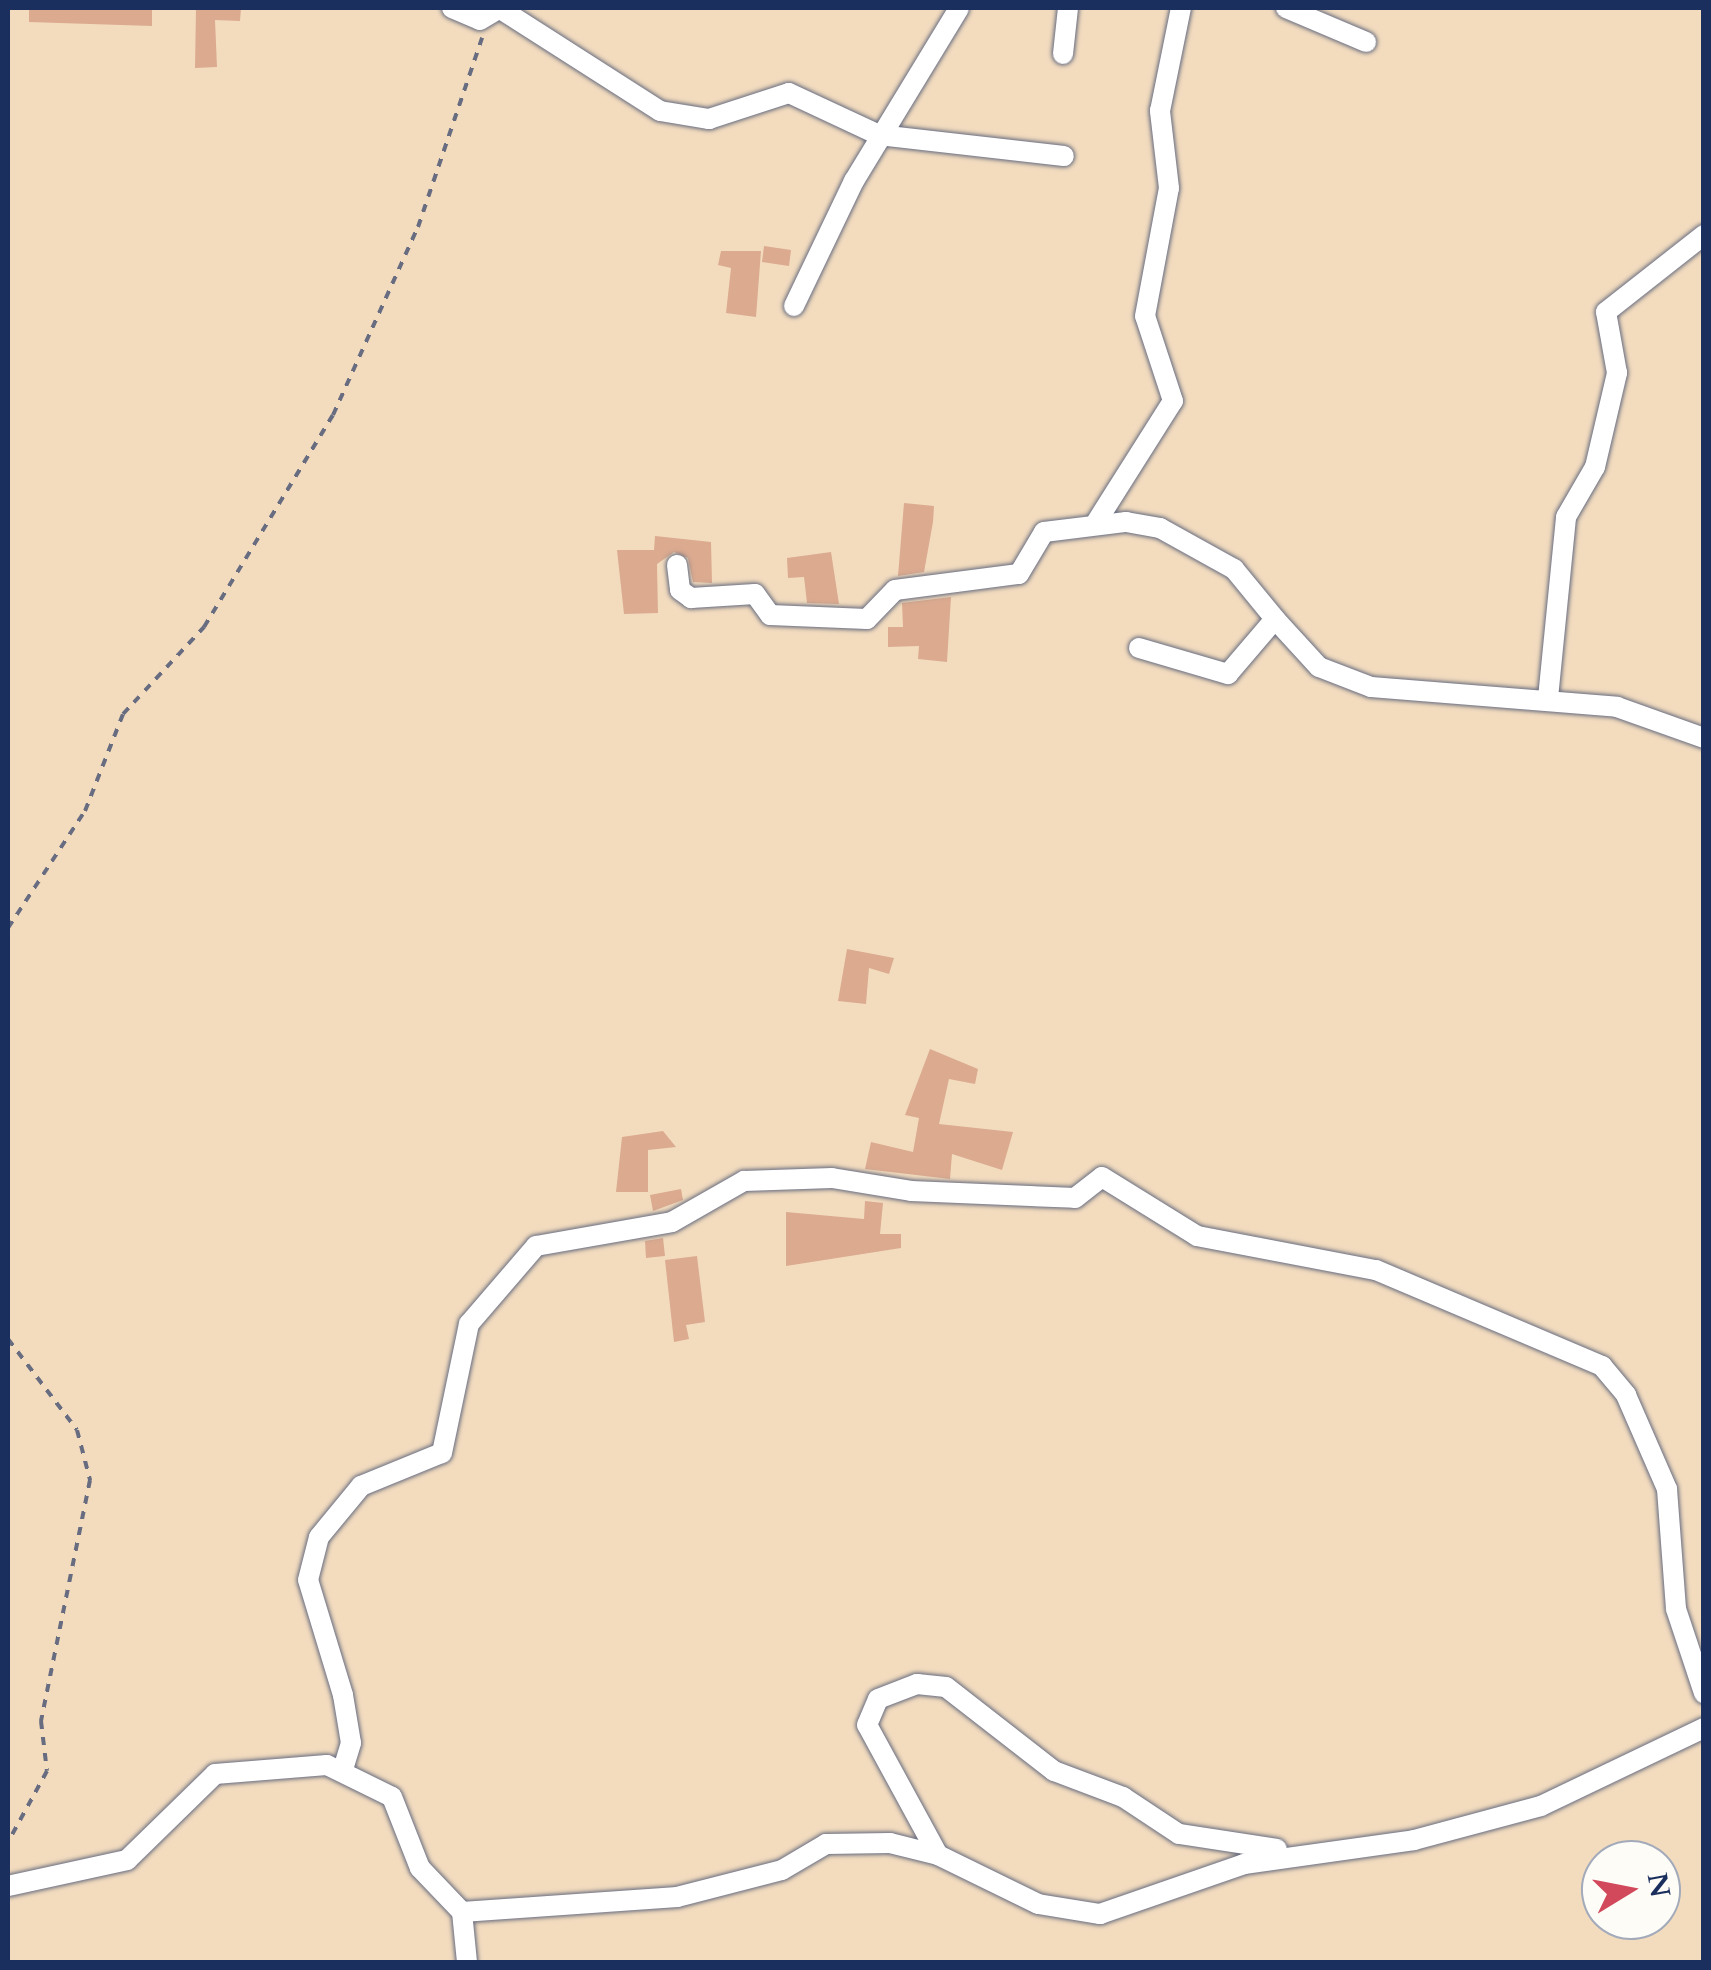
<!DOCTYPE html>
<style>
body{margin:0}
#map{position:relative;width:1711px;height:1970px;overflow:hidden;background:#f3dcbe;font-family:Cardo,serif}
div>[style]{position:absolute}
.building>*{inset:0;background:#dbaa8f}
.path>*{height:4px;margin-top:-2px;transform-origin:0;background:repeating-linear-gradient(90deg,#676c80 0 8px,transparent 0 16px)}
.roads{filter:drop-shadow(0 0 2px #676c80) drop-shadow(0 0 2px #676c80)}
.street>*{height:20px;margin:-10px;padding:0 10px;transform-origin:10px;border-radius:10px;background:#fff}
span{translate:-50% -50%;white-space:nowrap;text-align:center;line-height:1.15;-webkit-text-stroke:9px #fdfcf7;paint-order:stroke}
.frame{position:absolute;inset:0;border:10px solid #1b2f5e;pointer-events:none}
.north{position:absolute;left:1581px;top:1840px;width:100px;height:100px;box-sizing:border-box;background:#fdfcf7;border:2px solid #a3aaba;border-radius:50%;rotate:80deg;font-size:28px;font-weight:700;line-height:40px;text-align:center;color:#1b2f5e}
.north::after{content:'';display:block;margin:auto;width:35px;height:45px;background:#d1495b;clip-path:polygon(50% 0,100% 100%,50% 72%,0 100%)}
</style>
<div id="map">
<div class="building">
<div style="clip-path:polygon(29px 8px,152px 8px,152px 26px,29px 22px)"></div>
<div style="clip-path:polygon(196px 8px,241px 8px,240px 21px,215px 20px,217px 67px,195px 68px)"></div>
<div style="clip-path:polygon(764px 246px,791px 250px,789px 266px,762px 262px)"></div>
<div style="clip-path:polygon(721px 251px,761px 251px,756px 317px,726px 313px,731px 268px,718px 265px)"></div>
<div style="clip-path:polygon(904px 503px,934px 506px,933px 522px,924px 572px,898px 576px)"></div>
<div style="clip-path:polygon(655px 536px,711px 542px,712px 583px,693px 582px,688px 558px,674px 552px,657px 564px,658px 613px,624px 614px,617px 550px,654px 550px)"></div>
<div style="clip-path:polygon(831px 552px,839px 604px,807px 603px,804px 577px,788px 578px,787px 558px)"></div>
<div style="clip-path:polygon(951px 597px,947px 662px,918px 659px,919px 646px,888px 647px,888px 627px,903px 627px,902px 603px)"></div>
<div style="clip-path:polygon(847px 949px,894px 958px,889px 974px,869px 968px,866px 1004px,838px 1001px)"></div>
<div style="clip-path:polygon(930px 1049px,978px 1069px,975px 1084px,949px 1079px,939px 1124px,1013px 1132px,1002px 1170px,952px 1154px,950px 1179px,865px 1169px,871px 1142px,913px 1152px,919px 1118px,905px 1115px)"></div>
<div style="clip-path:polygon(663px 1131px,676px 1147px,648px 1150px,648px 1192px,616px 1192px,622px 1137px)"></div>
<div style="clip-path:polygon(681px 1189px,683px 1200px,653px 1211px,650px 1195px)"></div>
<div style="clip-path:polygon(865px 1201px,883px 1203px,880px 1234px,901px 1234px,901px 1248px,786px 1266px,786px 1212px,864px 1219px)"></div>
<div style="clip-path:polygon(663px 1238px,665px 1256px,646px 1258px,645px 1241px)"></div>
<div style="clip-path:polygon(697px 1256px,705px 1322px,686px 1325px,689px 1339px,674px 1342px,665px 1260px)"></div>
</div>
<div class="path">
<div style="left:8px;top:928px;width:140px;rotate:-56.7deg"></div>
<div style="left:85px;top:811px;width:104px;rotate:-68.6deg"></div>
<div style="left:123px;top:714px;width:119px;rotate:-47deg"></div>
<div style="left:204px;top:627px;width:248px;rotate:-58.7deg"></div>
<div style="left:333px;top:415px;width:206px;rotate:-65.7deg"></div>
<div style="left:418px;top:227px;width:200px;rotate:-71.3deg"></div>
<div style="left:8px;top:1339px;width:114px;rotate:52.8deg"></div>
<div style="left:77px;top:1430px;width:52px;rotate:75.4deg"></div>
<div style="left:90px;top:1480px;width:246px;rotate:101.5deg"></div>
<div style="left:41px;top:1721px;width:50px;rotate:83.2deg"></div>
<div style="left:47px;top:1771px;width:81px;rotate:118.8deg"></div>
</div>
<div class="roads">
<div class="street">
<div style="left:452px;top:8px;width:30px;rotate:23deg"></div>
<div style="left:480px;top:20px;width:23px;rotate:-31deg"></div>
<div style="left:499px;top:8px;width:191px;rotate:32.6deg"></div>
<div style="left:660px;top:111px;width:50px;rotate:9.3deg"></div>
<div style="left:709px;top:119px;width:84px;rotate:-18deg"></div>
<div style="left:789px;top:93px;width:99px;rotate:25deg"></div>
<div style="left:879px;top:135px;width:186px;rotate:6.5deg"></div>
<div style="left:1286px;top:8px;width:87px;rotate:23deg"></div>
<div style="left:1063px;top:54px;width:46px;rotate:-83.8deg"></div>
<div style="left:794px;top:306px;width:139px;rotate:-64.4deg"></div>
<div style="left:854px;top:181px;width:202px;rotate:-58.7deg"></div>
<div style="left:1097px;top:521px;width:142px;rotate:-57.7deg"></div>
<div style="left:1173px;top:401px;width:89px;rotate:-108.2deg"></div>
<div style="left:1145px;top:316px;width:130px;rotate:-79.4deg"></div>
<div style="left:1169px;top:188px;width:78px;rotate:-96.7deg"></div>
<div style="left:1160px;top:111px;width:105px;rotate:-78.5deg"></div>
<div style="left:677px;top:565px;width:25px;rotate:83deg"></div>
<div style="left:680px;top:590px;width:14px;rotate:36deg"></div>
<div style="left:691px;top:598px;width:64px;rotate:-3.6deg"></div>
<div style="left:755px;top:594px;width:26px;rotate:54deg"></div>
<div style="left:770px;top:615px;width:97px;rotate:2.4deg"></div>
<div style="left:867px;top:619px;width:40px;rotate:-46deg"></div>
<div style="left:895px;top:590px;width:125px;rotate:-7.4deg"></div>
<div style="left:1019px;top:574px;width:49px;rotate:-59.2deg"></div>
<div style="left:1044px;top:532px;width:83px;rotate:-7deg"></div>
<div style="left:1126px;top:522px;width:35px;rotate:10deg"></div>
<div style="left:1160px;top:528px;width:85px;rotate:29deg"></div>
<div style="left:1234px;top:569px;width:65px;rotate:50.6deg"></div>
<div style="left:1139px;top:648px;width:93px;rotate:16.3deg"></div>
<div style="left:1228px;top:674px;width:72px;rotate:-49.5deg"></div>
<div style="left:1275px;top:619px;width:65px;rotate:47.5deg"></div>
<div style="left:1319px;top:667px;width:56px;rotate:21deg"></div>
<div style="left:1371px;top:687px;width:247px;rotate:4.6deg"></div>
<div style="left:1617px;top:707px;width:92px;rotate:19.6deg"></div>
<div style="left:1548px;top:698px;width:182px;rotate:-84.3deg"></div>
<div style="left:1566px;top:517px;width:58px;rotate:-59.9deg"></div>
<div style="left:1595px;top:467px;width:97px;rotate:-76.8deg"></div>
<div style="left:1617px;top:373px;width:62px;rotate:-100.2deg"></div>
<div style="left:1606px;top:312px;width:125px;rotate:-38.2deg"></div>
<div style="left:344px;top:1766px;width:24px;rotate:-73deg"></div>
<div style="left:351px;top:1743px;width:49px;rotate:-99.5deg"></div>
<div style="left:343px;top:1695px;width:120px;rotate:-106.9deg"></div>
<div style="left:308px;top:1580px;width:44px;rotate:-75.7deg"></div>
<div style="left:319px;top:1537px;width:66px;rotate:-50.5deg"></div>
<div style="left:361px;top:1486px;width:87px;rotate:-22.2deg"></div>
<div style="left:442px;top:1453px;width:132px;rotate:-78.2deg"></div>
<div style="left:469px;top:1324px;width:103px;rotate:-49.3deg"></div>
<div style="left:536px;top:1246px;width:138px;rotate:-10deg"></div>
<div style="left:672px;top:1222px;width:83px;rotate:-29.7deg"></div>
<div style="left:744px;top:1181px;width:88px;rotate:-2deg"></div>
<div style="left:832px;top:1178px;width:80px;rotate:9.3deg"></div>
<div style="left:911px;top:1191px;width:164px;rotate:2.4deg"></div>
<div style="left:1075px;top:1198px;width:34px;rotate:-38deg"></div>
<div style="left:1102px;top:1177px;width:112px;rotate:31.8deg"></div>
<div style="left:1197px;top:1236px;width:182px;rotate:10.8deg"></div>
<div style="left:1376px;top:1270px;width:246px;rotate:23deg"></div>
<div style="left:1602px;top:1366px;width:38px;rotate:50deg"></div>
<div style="left:1626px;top:1395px;width:103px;rotate:66.4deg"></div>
<div style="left:1667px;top:1489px;width:120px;rotate:85.7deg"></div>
<div style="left:1676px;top:1609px;width:89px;rotate:71.6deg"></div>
<div style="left:938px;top:1855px;width:148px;rotate:-118.6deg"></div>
<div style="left:867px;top:1725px;width:28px;rotate:-67deg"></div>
<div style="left:878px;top:1699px;width:42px;rotate:-21deg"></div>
<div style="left:917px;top:1684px;width:29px;rotate:6deg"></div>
<div style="left:946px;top:1687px;width:137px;rotate:37.9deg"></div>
<div style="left:1054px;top:1771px;width:74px;rotate:20.6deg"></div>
<div style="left:1123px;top:1797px;width:67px;rotate:33.5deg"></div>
<div style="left:1179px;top:1834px;width:99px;rotate:8.7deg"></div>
<div style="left:8px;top:1886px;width:122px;rotate:-12.3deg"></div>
<div style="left:127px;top:1860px;width:123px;rotate:-44.3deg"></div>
<div style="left:215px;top:1774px;width:112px;rotate:-4.6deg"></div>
<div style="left:327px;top:1765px;width:72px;rotate:26.2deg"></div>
<div style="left:392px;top:1797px;width:76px;rotate:68.5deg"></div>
<div style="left:420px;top:1868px;width:61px;rotate:46.3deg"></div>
<div style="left:462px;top:1912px;width:216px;rotate:-4deg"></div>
<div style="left:677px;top:1897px;width:108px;rotate:-14.4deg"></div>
<div style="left:782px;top:1870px;width:51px;rotate:-30.6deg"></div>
<div style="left:826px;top:1844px;width:64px;rotate:-0.9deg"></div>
<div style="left:890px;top:1843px;width:49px;rotate:14deg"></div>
<div style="left:938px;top:1855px;width:111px;rotate:26.1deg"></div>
<div style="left:1038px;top:1904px;width:63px;rotate:9.2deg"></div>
<div style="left:1100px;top:1914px;width:152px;rotate:-19.1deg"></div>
<div style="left:1244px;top:1864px;width:172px;rotate:-8deg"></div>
<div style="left:1414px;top:1840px;width:131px;rotate:-15deg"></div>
<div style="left:1541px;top:1806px;width:181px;rotate:-25.6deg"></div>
<div style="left:462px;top:1912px;width:50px;rotate:84.3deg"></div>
</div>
</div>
<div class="frame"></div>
<div class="north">N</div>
</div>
